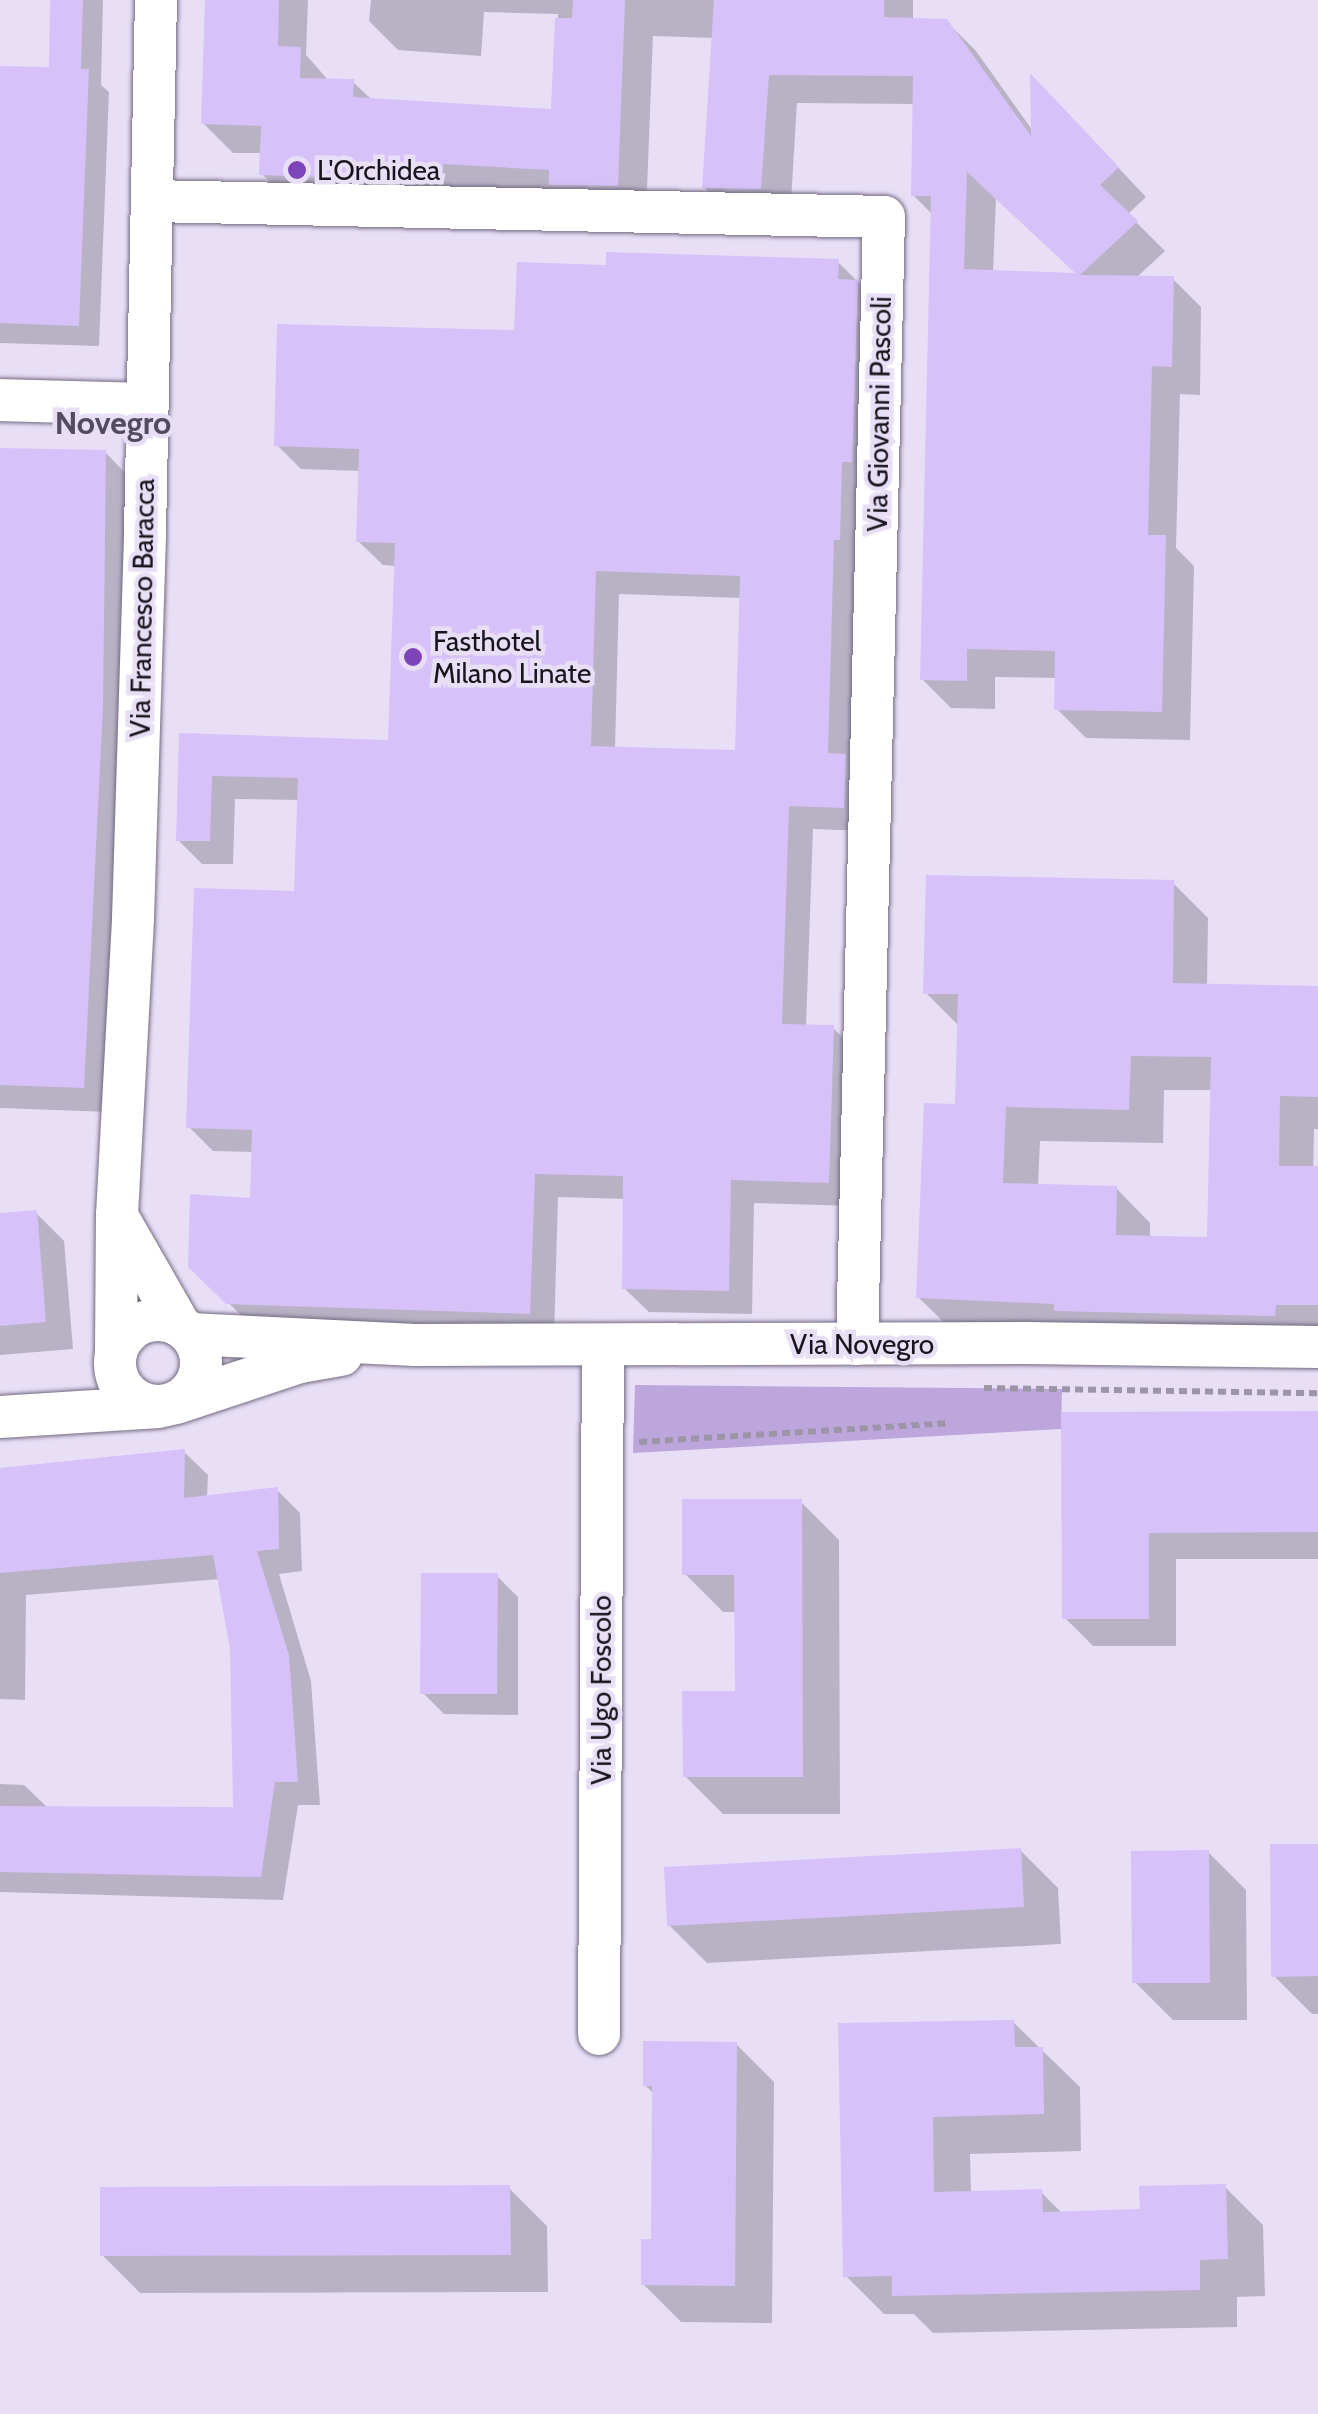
<!DOCTYPE html>
<style>
body{margin:0}
#map{position:relative;width:1318px;height:2414px;overflow:hidden;background:#e8dff7;font-family:Cabin,sans-serif}
div>[style]{position:absolute}
.green>*{inset:0;background:#bca6db}
.shadow>*{inset:0;background:#0003}
.building>*{inset:0;background:#d7c1f9}
.path>*{height:6px;margin-top:-3px;transform-origin:0;background:repeating-linear-gradient(90deg,#9c95a7 0 8px,transparent 0 13px)}
.roads{filter:drop-shadow(0 0 2px #736b80) drop-shadow(0 0 2px #736b80)}
.minor>*{height:42px;margin:-21px;padding:0 21px;transform-origin:21px;border-radius:21px;background:#fff}
.minor>.ring{margin:-21px;padding:0;box-sizing:content-box;background:none;border:42px solid #fff;border-radius:50%}
.dots>*{width:28px;height:28px;translate:-50% -50%;box-sizing:border-box;border:5px solid #e8dff7;border-radius:50%}
span{translate:-50% -50%;white-space:nowrap;text-align:center;line-height:1.15;-webkit-text-stroke:9px #e8dff7;paint-order:stroke}
.poi-label{font-size:28px;color:#17141c}
.left{translate:0 -50%;text-align:left}
.street-label{font-size:28px;color:#17141c}
.quarter-label{font-size:32px;color:#534b5f;font-weight:700}
</style>
<div id="map">
<div class="green">
<div style="clip-path:polygon(635px 1385px,1062px 1389px,1061px 1429px,633px 1453px)"></div>
</div>
<div class="shadow">
<div style="clip-path:polygon(53px 0,103px 0,101px 85px,109px 92px,99px 346px,0 343px,0 68px,51px 70px)"></div>
<div style="clip-path:polygon(evenodd,207px 0,308px 0,306px 55px,329px 81px,353px 82px,372px 100px,554px 111px,558px 14px,484px 12px,481px 56px,398px 50px,369px 21px,371px 0,913px 0,913px 20px,946px 21px,976px 51px,1033px 131px,1059px 105px,1146px 197px,1128px 214px,1165px 251px,1136px 278px,1172px 278px,1201px 307px,1200px 395px,1180px 394px,1176px 548px,1194px 566px,1190px 740px,1086px 738px,1057px 709px,1057px 678px,995px 677px,995px 709px,951px 708px,922px 679px,933px 215px,913px 195px,915px 104px,797px 103px,790px 217px,733px 216px,704px 187px,714px 38px,653px 36px,646px 214px,291px 203px,262px 174px,262px 153px,233px 153px,204px 124px,207px 0,996px 197px,1080px 275px,993px 272px,996px 197px)"></div>
<div style="clip-path:polygon(evenodd,838px 262px,862px 286px,867px 831px,813px 829px,806px 1027px,833px 1028px,857px 1052px,853px 1206px,754px 1203px,752px 1314px,649px 1312px,624px 1288px,626px 1199px,558px 1197px,554px 1337px,253px 1327px,191px 1266px,252px 1200px,254px 1152px,213px 1151px,189px 1127px,297px 893px,300px 800px,235px 799px,233px 864px,202px 864px,178px 840px,182px 736px,391px 742px,396px 566px,383px 565px,358px 541px,361px 471px,301px 469px,277px 445px,517px 333px,609px 268px,838px 262px,619px 594px,742px 598px,737px 753px,615px 749px,619px 594px)"></div>
<div style="clip-path:polygon(0 450px,105px 452px,130px 478px,109px 1112px,0 1108px)"></div>
<div style="clip-path:polygon(evenodd,1173px 883px,1208px 918px,1207px 986px,1318px 989px,1318px 1129px,1314px 1129px,1313px 1180px,1318px 1180px,1318px 1338px,953px 1331px,918px 1297px,958px 1107px,959px 1026px,926px 993px,1173px 883px,1164px 1090px,1212px 1090px,1209px 1239px,1150px 1238px,1150px 1223px,1116px 1188px,1038px 1186px,1040px 1141px,1163px 1143px,1164px 1090px)"></div>
<div style="clip-path:polygon(36px 1213px,64px 1241px,73px 1349px,0 1355px,0 1216px)"></div>
<div style="clip-path:polygon(1318px 1414px,1318px 1559px,1176px 1559px,1176px 1646px,1093px 1646px,1065px 1618px,1064px 1415px)"></div>
<div style="clip-path:polygon(184px 1452px,208px 1475px,207px 1498px,277px 1490px,300px 1513px,302px 1571px,279px 1574px,311px 1681px,320px 1805px,298px 1805px,283px 1900px,0 1892px,0 1784px,24px 1785px,48px 1808px,235px 1810px,233px 1648px,220px 1579px,26px 1595px,25px 1700px,0 1699px,0 1470px)"></div>
<div style="clip-path:polygon(801px 1502px,839px 1540px,840px 1814px,723px 1814px,685px 1776px,737px 1693px,737px 1612px,723px 1612px,685px 1574px)"></div>
<div style="clip-path:polygon(497px 1576px,518px 1597px,518px 1715px,444px 1714px,423px 1693px)"></div>
<div style="clip-path:polygon(1318px 1846px,1318px 2014px,1312px 2014px,1274px 1976px)"></div>
<div style="clip-path:polygon(1020px 1850px,1058px 1888px,1061px 1944px,707px 1963px,669px 1925px)"></div>
<div style="clip-path:polygon(1208px 1852px,1246px 1890px,1247px 2020px,1173px 2020px,1135px 1982px)"></div>
<div style="clip-path:polygon(1013px 2022px,1080px 2087px,1081px 2151px,970px 2154px,971px 2193px,1041px 2192px,1063px 2214px,1142px 2212px,1225px 2187px,1263px 2225px,1265px 2296px,1237px 2297px,1237px 2327px,933px 2333px,914px 2314px,884px 2314px,846px 2276px,841px 2025px)"></div>
<div style="clip-path:polygon(736px 2044px,774px 2082px,772px 2323px,681px 2322px,643px 2284px,653px 2241px,655px 2095px,645px 2085px)"></div>
<div style="clip-path:polygon(509px 2188px,547px 2226px,548px 2292px,140px 2293px,102px 2255px)"></div>
</div>
<div class="building">
<div style="clip-path:polygon(50px 0,83px 0,81px 69px,89px 69px,79px 326px,0 323px,0 66px,49px 67px)"></div>
<div style="clip-path:polygon(205px 0,279px 0,278px 46px,301px 47px,300px 78px,354px 79px,353px 97px,551px 109px,555px 18px,572px 18px,573px 0,625px 0,618px 186px,549px 185px,549px 170px,443px 164px,443px 171px,351px 168px,351px 178px,259px 175px,261px 126px,201px 124px)"></div>
<div style="clip-path:polygon(evenodd,714px 0,884px 0,884px 17px,947px 19px,1031px 136px,1030px 73px,1119px 167px,1100px 185px,1138px 221px,1080px 275px,1174px 276px,1172px 367px,1152px 366px,1148px 535px,1166px 535px,1162px 712px,1054px 710px,1055px 651px,967px 649px,967px 681px,920px 680px,931px 196px,911px 196px,913px 76px,769px 75px,761px 189px,702px 188px,714px 0,967px 172px,1075px 273px,964px 269px,967px 172px)"></div>
<div style="clip-path:polygon(evenodd,606px 252px,839px 259px,838px 279px,858px 280px,852px 462px,842px 462px,840px 540px,834px 540px,828px 753px,846px 754px,844px 808px,789px 806px,782px 1024px,834px 1025px,829px 1183px,731px 1180px,729px 1291px,622px 1289px,623px 1176px,535px 1174px,530px 1314px,226px 1304px,188px 1267px,190px 1194px,250px 1198px,252px 1130px,186px 1128px,194px 888px,294px 891px,298px 778px,212px 776px,210px 841px,176px 841px,179px 733px,388px 740px,395px 543px,356px 542px,359px 449px,274px 446px,277px 324px,514px 330px,517px 262px,606px 265px,606px 252px,596px 571px,740px 576px,735px 750px,591px 746px,596px 571px)"></div>
<div style="clip-path:polygon(0 448px,106px 450px,103px 706px,84px 1088px,0 1085px)"></div>
<div style="clip-path:polygon(evenodd,926px 875px,1174px 880px,1173px 983px,1318px 986px,1318px 1097px,1280px 1096px,1279px 1166px,1318px 1166px,1318px 1305px,1276px 1305px,1275px 1316px,1054px 1311px,1054px 1304px,916px 1298px,924px 1103px,955px 1104px,958px 994px,923px 994px,926px 875px,1131px 1056px,1211px 1057px,1207px 1237px,1116px 1235px,1117px 1186px,1003px 1183px,1006px 1107px,1129px 1110px,1131px 1056px)"></div>
<div style="clip-path:polygon(37px 1210px,46px 1322px,0 1326px,0 1213px)"></div>
<div style="clip-path:polygon(1318px 1411px,1318px 1532px,1149px 1533px,1149px 1619px,1062px 1619px,1061px 1412px)"></div>
<div style="clip-path:polygon(185px 1449px,184px 1498px,278px 1487px,279px 1549px,257px 1551px,289px 1655px,298px 1782px,275px 1782px,261px 1877px,0 1872px,0 1806px,233px 1807px,230px 1649px,213px 1555px,0 1573px,0 1468px)"></div>
<div style="clip-path:polygon(682px 1499px,802px 1499px,803px 1777px,683px 1777px,682px 1691px,735px 1691px,734px 1575px,682px 1575px)"></div>
<div style="clip-path:polygon(421px 1573px,498px 1573px,497px 1694px,420px 1694px)"></div>
<div style="clip-path:polygon(1270px 1844px,1318px 1844px,1318px 1976px,1271px 1977px)"></div>
<div style="clip-path:polygon(1021px 1848px,1024px 1907px,667px 1926px,664px 1867px)"></div>
<div style="clip-path:polygon(1209px 1850px,1210px 1983px,1132px 1983px,1131px 1851px)"></div>
<div style="clip-path:polygon(1014px 2020px,1015px 2047px,1043px 2047px,1044px 2114px,933px 2117px,934px 2192px,1042px 2189px,1043px 2212px,1140px 2209px,1139px 2186px,1226px 2184px,1228px 2259px,1200px 2260px,1200px 2290px,892px 2296px,892px 2276px,843px 2277px,838px 2023px)"></div>
<div style="clip-path:polygon(643px 2041px,737px 2042px,735px 2286px,641px 2285px,641px 2239px,651px 2239px,652px 2086px,643px 2086px)"></div>
<div style="clip-path:polygon(510px 2185px,511px 2255px,100px 2256px,100px 2187px)"></div>
</div>
<div class="path">
<div style="left:984px;top:1388px;width:334px;rotate:0.9deg"></div>
<div style="left:639px;top:1442px;width:308px;rotate:-3.5deg"></div>
</div>
<div class="roads">
<div class="minor">
<div style="left:152px;top:201px;width:732px;rotate:1.25deg"></div>
<div style="left:884px;top:217px;width:1127px;rotate:91.37deg"></div>
<div style="left:0;top:400px;width:144px;rotate:1.6deg"></div>
<div style="left:117px;top:1216px;width:127px;rotate:60.2deg"></div>
<div class="ring" style="left:115px;top:1320px;width:44px;height:44px"></div>
<div style="left:190px;top:1334px;width:225px;rotate:2.8deg"></div>
<div style="left:415px;top:1345px;width:610px;rotate:-0.19deg"></div>
<div style="left:1025px;top:1343px;width:293px;rotate:0.8deg"></div>
<div style="left:116px;top:1353px;width:138px;rotate:-89.6deg"></div>
<div style="left:117px;top:1215px;width:297px;rotate:-86.9deg"></div>
<div style="left:133px;top:918px;width:386px;rotate:-88.2deg"></div>
<div style="left:145px;top:532px;width:532px;rotate:-88.82deg"></div>
<div style="left:176px;top:1403px;width:131px;rotate:-18.3deg"></div>
<div style="left:300px;top:1362px;width:42px;rotate:-9.7deg"></div>
<div style="left:0;top:1417px;width:159px;rotate:-3.6deg"></div>
<div style="left:599px;top:2034px;width:688px;rotate:-89.67deg"></div>
</div>
</div>
<div class="dots">
<div style="left:297px;top:170px;background:#7e45bb"></div>
<div style="left:413px;top:657px;background:#7e45bb"></div>
</div>
<div class="poi-label">
<span class="left" style="left:317px;top:170px">L'Orchidea</span>
<span class="left" style="left:433px;top:657px">Fasthotel<br>Milano Linate</span>
</div>
<div class="street-label">
<span style="left:879px;top:414px;rotate:-89deg">Via Giovanni Pascoli</span>
<span style="left:142px;top:608px;rotate:-89deg">Via Francesco Baracca</span>
<span style="left:862px;top:1344px">Via Novegro</span>
<span style="left:601px;top:1690px;rotate:-90deg">Via Ugo Foscolo</span>
</div>
<div class="quarter-label">
<span style="left:113px;top:423px">Novegro</span>
</div>
</div>
